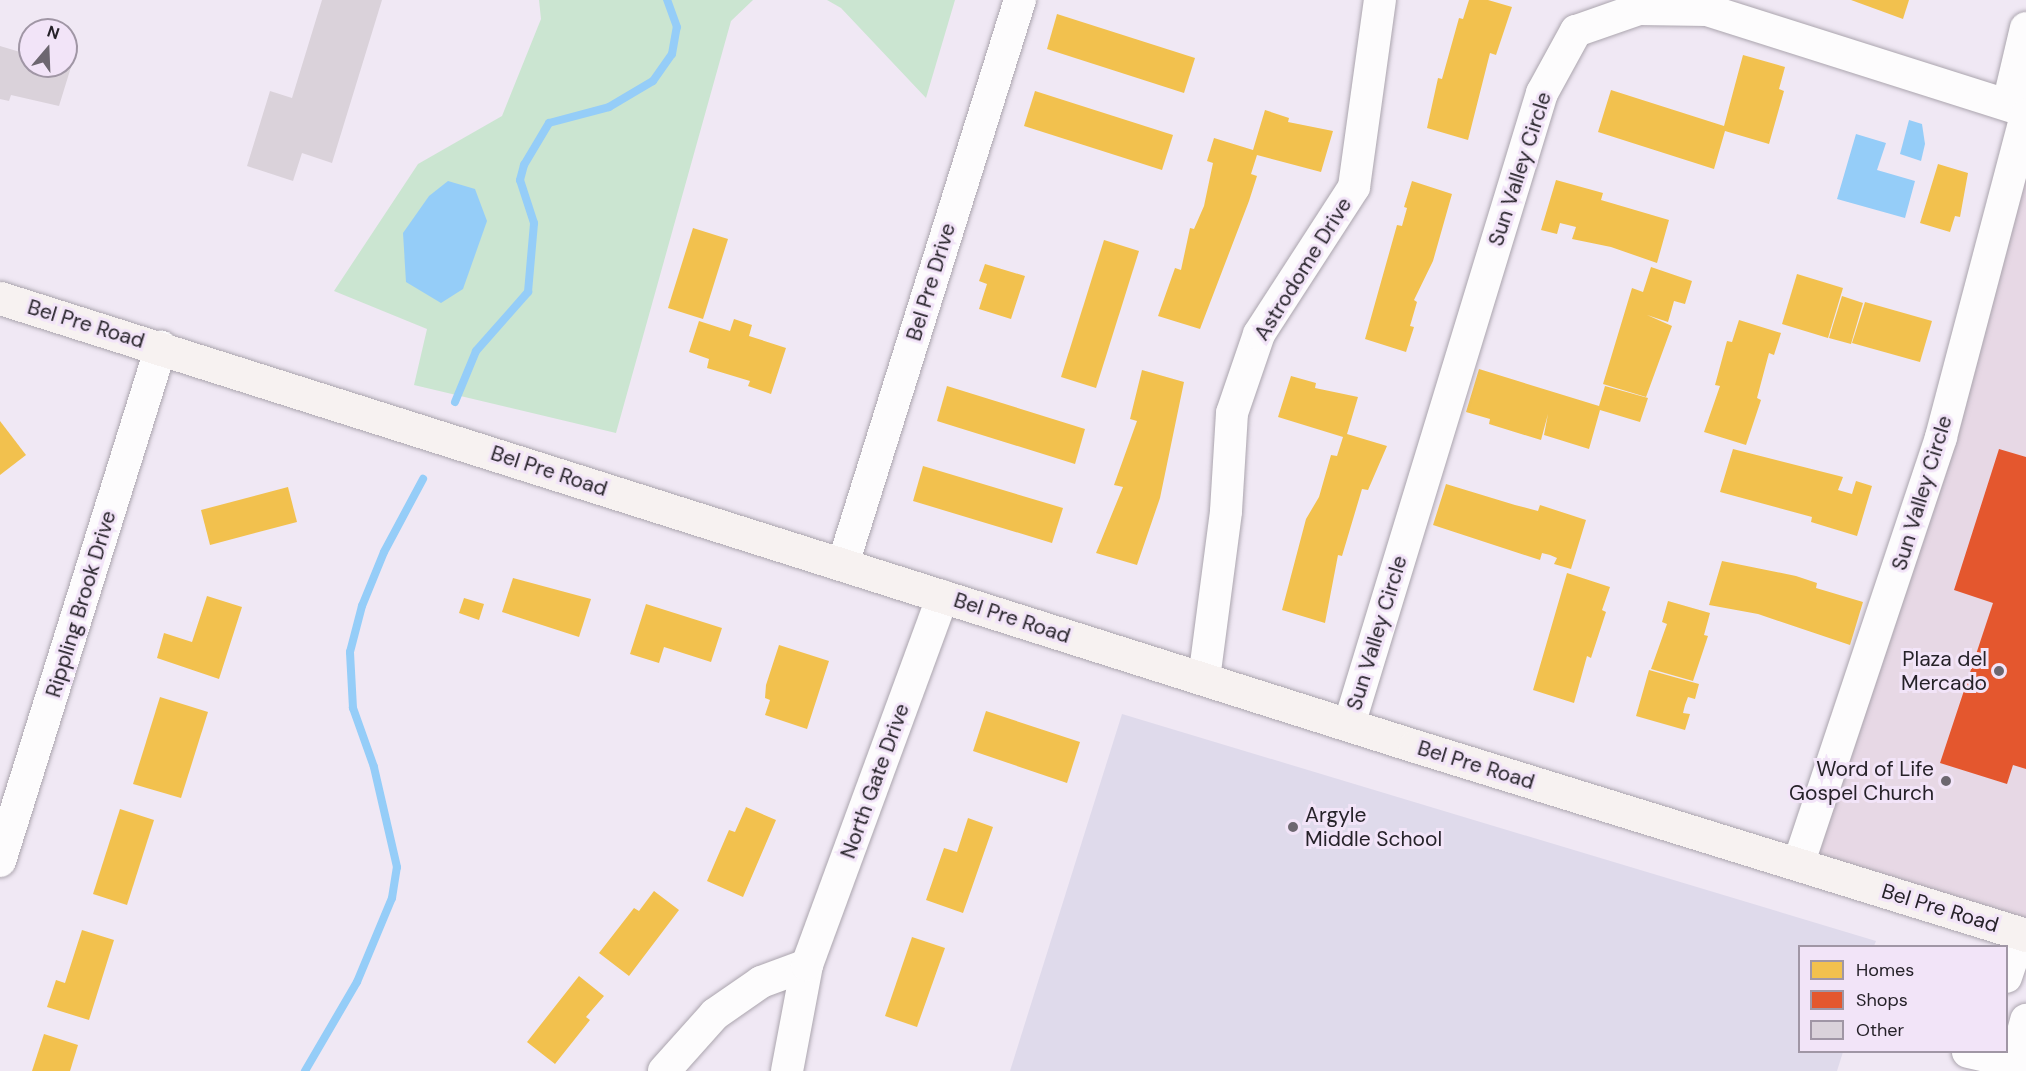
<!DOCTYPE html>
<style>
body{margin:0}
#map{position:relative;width:2026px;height:1071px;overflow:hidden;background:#f0e8f4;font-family:"DM Sans",sans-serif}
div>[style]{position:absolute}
.commercial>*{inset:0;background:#e7d8e5}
.education>*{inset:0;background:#dfdaeb}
.green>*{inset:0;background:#cbe5d1}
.water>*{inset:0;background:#95cdf8}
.homes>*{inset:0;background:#f2c14e}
.shops>*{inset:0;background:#e4572e}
.stream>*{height:8px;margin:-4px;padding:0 4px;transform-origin:4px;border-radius:4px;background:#95cdf8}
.building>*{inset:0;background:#dad2da}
.roads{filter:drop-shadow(0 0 2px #aba5ae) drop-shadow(0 0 2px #aba5ae)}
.minor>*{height:32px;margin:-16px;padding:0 16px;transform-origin:16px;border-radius:16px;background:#fdfcfd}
.major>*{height:33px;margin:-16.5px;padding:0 16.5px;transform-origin:16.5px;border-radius:16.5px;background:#f7f2f1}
.dots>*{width:16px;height:16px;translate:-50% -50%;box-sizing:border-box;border:3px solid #f2e4f8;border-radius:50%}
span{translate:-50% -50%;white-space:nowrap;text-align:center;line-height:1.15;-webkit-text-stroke:6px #f2e4f8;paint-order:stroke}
.street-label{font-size:21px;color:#262229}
.poi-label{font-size:21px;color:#262229}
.right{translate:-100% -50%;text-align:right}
.left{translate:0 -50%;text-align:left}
.legend{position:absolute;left:1798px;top:945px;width:210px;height:108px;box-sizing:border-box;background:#f2e4f8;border:2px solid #a096a5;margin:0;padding:8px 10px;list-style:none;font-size:18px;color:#262229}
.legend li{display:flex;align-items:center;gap:12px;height:30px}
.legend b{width:30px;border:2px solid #a096a5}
.north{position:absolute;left:18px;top:18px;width:60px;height:60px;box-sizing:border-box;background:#f2e4f8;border:2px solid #a096a5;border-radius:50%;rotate:19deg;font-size:16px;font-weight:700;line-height:24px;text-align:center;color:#262229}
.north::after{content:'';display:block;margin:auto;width:21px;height:27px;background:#6d6770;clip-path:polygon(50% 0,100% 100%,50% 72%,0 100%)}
</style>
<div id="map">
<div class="commercial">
<div style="clip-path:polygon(2026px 115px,2026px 933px,1798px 865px)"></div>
</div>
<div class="education">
<div style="clip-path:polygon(1122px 714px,1876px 941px,1874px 946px,1800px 946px,1800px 1052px,1843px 1052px,1837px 1071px,1010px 1071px)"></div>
</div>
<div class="green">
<div style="clip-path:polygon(539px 0,753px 0,731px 21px,616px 433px,414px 385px,427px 329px,334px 291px,418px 164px,502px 116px,541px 19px)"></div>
<div style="clip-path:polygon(827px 0,955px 0,926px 98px,841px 8px)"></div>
</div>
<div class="water">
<div style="clip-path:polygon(1909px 120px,1922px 124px,1925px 144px,1921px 161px,1900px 154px)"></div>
<div style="clip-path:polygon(1856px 134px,1886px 143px,1877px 170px,1915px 181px,1905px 218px,1837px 199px)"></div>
<div style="clip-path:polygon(448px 181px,475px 189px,487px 221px,463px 289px,441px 303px,406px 282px,403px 233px,429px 196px)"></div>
</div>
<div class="homes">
<div style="clip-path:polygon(1469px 0,1488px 0,1512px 7px,1496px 55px,1490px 53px,1468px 140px,1427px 128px,1438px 78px,1442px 79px,1459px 18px,1463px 19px)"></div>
<div style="clip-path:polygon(1851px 0,1909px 0,1903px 19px)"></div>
<div style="clip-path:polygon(1057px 14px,1195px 58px,1184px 93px,1047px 49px)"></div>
<div style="clip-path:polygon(1743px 55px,1785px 67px,1779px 89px,1784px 91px,1769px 144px,1725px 131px,1714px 169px,1598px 132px,1611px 90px,1724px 126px)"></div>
<div style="clip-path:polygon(1035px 91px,1173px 135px,1162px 170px,1024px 126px)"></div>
<div style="clip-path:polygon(1265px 110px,1289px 118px,1288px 122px,1333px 131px,1321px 172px,1257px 155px,1251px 174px,1257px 176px,1249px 201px,1200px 329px,1158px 316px,1175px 268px,1181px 270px,1190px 228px,1194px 229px,1204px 206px,1213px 163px,1207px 161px,1214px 138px,1253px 150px)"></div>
<div style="clip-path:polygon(1938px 164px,1968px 173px,1960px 217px,1955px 216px,1950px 232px,1920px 223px)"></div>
<div style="clip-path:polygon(1556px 180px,1603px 193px,1601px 200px,1669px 220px,1657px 263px,1611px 247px,1572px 239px,1576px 227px,1560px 223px,1557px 234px,1541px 230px)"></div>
<div style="clip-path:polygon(1412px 181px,1452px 194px,1433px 261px,1414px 300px,1417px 302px,1410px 326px,1414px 327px,1406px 352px,1365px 339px,1397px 225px,1402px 226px,1407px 208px,1404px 207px)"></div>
<div style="clip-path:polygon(693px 228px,728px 239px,703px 319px,668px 308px)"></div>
<div style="clip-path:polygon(1104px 240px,1139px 251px,1096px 388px,1061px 377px)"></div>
<div style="clip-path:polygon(985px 264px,1025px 276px,1011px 319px,979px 309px,987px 284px,979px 281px)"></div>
<div style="clip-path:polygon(1651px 267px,1692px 281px,1685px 304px,1674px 301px,1668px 322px,1647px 315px,1672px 326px,1646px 397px,1603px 384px,1632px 288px,1643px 292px)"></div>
<div style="clip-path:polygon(1797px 274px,1843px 288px,1828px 338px,1782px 324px)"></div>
<div style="clip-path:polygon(1842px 296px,1863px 303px,1851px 344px,1829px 338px)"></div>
<div style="clip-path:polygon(1865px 302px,1932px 321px,1920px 362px,1852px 343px)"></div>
<div style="clip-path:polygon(734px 319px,752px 325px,749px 336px,786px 348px,771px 394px,748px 386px,750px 381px,707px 368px,709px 359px,689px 352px,699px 321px,730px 331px)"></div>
<div style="clip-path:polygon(1739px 320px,1781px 333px,1774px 355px,1769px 353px,1757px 398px,1761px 400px,1746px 445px,1704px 432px,1720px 386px,1715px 385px,1727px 341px,1732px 342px)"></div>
<div style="clip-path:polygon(1479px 369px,1599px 406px,1605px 386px,1648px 398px,1640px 422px,1600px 410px,1589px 449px,1544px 435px,1548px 414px,1541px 440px,1489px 424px,1490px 419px,1466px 412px)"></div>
<div style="clip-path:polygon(1142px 370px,1184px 382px,1160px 498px,1137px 565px,1096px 553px,1123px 487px,1114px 485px,1137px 421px,1130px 419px)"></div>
<div style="clip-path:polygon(1291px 376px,1316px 383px,1315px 388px,1358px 397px,1347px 434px,1387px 446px,1368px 490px,1362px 489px,1342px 556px,1338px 555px,1325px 623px,1282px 610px,1306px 519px,1319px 497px,1331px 455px,1337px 456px,1343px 437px,1278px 417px)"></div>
<div style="clip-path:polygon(947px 386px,1085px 429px,1075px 464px,937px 421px)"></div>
<div style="clip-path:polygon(0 421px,26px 455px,0 475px)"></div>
<div style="clip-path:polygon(1733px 449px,1843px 477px,1838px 490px,1852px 494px,1856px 481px,1872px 486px,1857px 536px,1811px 522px,1812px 517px,1720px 492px)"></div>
<div style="clip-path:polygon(923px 466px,1063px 508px,1052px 543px,913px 501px)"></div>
<div style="clip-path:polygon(1446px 484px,1515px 505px,1538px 511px,1540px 505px,1586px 520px,1571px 569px,1554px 564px,1557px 558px,1550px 555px,1542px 553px,1540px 560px,1433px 525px)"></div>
<div style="clip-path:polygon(288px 487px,297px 522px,210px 545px,201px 510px)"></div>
<div style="clip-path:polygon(1722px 561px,1796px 576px,1817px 583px,1816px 588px,1863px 602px,1850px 645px,1758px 614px,1709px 605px)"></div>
<div style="clip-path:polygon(1567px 573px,1610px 587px,1602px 610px,1606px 612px,1591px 658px,1587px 656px,1574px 703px,1533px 690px)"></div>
<div style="clip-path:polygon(513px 578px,591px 599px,579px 637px,502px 612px)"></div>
<div style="clip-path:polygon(207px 596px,242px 607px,219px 679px,157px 658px,164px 633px,192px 642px)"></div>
<div style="clip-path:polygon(464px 598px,484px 604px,479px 620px,459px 613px)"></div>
<div style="clip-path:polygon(1668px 601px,1710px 613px,1704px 635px,1708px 636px,1693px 681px,1651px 669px,1667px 624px,1662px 622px)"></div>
<div style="clip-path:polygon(646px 604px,722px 628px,711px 662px,664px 647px,659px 663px,630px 654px)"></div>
<div style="clip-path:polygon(779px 645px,829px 661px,807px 729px,765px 715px,770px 700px,765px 698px,766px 685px)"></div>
<div style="clip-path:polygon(1649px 670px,1699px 684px,1695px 699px,1688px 697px,1685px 705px,1683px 713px,1690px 714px,1685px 730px,1636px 716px)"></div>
<div style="clip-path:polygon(160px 697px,208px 712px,181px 798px,133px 784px)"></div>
<div style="clip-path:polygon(986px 711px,1080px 742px,1067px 783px,973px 751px)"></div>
<div style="clip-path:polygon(746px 807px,776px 820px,743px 897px,707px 881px,729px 830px,735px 832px)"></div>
<div style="clip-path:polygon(120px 809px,154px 820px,127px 905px,93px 894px)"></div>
<div style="clip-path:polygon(968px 818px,993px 827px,963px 913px,926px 900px,944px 848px,957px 852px)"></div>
<div style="clip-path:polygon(654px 891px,679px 910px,629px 976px,599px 953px,634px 908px,639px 911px)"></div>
<div style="clip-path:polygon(82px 930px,114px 940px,89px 1020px,47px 1007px,56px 980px,65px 983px)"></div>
<div style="clip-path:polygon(912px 937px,945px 948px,917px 1027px,885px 1016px)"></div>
<div style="clip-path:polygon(579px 976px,604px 996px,586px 1017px,590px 1020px,555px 1064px,527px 1042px)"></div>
<div style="clip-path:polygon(44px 1034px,78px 1045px,70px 1071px,32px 1071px)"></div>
</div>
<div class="shops">
<div style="clip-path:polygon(1999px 449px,2026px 457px,2026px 769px,2013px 765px,2007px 784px,1940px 763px,1993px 603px,1954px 590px)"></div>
</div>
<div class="stream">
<div style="left:455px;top:402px;width:55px;rotate:-67.6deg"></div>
<div style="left:476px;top:351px;width:79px;rotate:-48.6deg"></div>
<div style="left:528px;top:292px;width:69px;rotate:-85deg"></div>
<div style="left:534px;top:223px;width:45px;rotate:-108deg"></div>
<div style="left:520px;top:180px;width:16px;rotate:-75deg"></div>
<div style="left:524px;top:165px;width:49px;rotate:-59.2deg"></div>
<div style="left:549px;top:123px;width:62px;rotate:-14.9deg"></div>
<div style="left:609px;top:107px;width:51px;rotate:-30.6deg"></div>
<div style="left:653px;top:81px;width:33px;rotate:-55deg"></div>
<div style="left:672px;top:54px;width:27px;rotate:-80deg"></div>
<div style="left:677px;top:27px;width:29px;rotate:-110deg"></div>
<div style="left:305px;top:1071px;width:103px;rotate:-59.7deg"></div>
<div style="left:357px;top:982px;width:91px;rotate:-67.4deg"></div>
<div style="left:392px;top:898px;width:31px;rotate:-81deg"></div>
<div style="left:397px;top:867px;width:103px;rotate:-103deg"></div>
<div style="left:374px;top:767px;width:63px;rotate:-109.6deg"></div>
<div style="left:353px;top:708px;width:56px;rotate:-93.1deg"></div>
<div style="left:350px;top:652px;width:48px;rotate:-75.4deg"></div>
<div style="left:362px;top:606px;width:58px;rotate:-67.8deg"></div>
<div style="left:384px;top:552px;width:83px;rotate:-61.9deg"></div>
</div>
<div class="building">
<div style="clip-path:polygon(322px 0,382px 0,332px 163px,302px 153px,293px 181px,247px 166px,270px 91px,292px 98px)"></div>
<div style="clip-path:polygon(0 46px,30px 55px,30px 66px,71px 67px,59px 106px,11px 95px,9px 101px,0 99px)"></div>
</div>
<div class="roads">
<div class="minor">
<div style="left:2008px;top:104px;width:78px;rotate:-76.7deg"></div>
<div style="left:843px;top:564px;width:591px;rotate:-72.58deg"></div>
<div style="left:1204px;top:679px;width:169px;rotate:-82.5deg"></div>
<div style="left:1226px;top:511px;width:98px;rotate:-86.5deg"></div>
<div style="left:1232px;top:413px;width:83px;rotate:-71.1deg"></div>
<div style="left:1259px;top:334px;width:175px;rotate:-57.1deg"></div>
<div style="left:1354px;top:187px;width:189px;rotate:-82.1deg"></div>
<div style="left:1349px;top:725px;width:661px;rotate:-73.02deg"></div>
<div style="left:1542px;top:93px;width:71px;rotate:-61.3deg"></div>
<div style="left:1576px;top:31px;width:67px;rotate:-19.2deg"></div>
<div style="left:1639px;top:9px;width:68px;rotate:0.8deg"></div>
<div style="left:1707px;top:10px;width:335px;rotate:17.6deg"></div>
<div style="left:0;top:861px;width:539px;rotate:-72.61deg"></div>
<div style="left:1798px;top:865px;width:451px;rotate:-71.5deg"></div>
<div style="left:1941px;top:437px;width:333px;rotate:-75.2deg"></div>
<div style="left:2006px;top:977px;width:46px;rotate:-71.2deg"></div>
<div style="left:1968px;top:1052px;width:59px;rotate:12.6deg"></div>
<div style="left:2003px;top:1062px;width:25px;rotate:-48deg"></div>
<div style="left:2020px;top:1043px;width:24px;rotate:-75deg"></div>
<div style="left:664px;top:1071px;width:76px;rotate:-48.2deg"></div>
<div style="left:715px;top:1014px;width:56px;rotate:-34.8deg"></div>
<div style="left:761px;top:982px;width:49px;rotate:-20.3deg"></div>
<div style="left:787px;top:1071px;width:108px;rotate:-79.3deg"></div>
<div style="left:807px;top:965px;width:393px;rotate:-69.8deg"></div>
</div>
<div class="major">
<div style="left:0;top:298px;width:1484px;rotate:17.57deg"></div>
<div style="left:1415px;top:746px;width:640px;rotate:17.19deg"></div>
</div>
</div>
<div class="dots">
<div style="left:1999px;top:671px;background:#6d6770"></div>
<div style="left:1946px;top:781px;background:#6d6770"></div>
<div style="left:1293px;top:827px;background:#6d6770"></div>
</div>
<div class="street-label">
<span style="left:1520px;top:169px;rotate:-72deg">Sun Valley Circle</span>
<span style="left:1303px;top:269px;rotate:-58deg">Astrodome Drive</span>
<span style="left:931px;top:282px;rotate:-73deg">Bel Pre Drive</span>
<span style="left:86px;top:324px;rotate:17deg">Bel Pre Road</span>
<span style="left:549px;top:471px;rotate:18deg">Bel Pre Road</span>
<span style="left:1922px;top:493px;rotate:-73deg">Sun Valley Circle</span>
<span style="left:81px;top:604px;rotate:-73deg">Rippling Brook Drive</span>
<span style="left:1012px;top:618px;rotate:18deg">Bel Pre Road</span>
<span style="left:1377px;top:633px;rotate:-73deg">Sun Valley Circle</span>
<span style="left:1476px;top:765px;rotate:17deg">Bel Pre Road</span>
<span style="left:875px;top:781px;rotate:-70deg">North Gate Drive</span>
<span style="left:1940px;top:908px;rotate:17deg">Bel Pre Road</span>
</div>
<div class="poi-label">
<span class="right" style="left:1987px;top:671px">Plaza del<br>Mercado</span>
<span class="right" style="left:1934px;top:781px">Word of Life<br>Gospel Church</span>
<span class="left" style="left:1305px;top:827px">Argyle<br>Middle School</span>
</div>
<ul class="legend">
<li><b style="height:16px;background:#f2c14e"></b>Homes</li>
<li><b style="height:16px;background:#e4572e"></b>Shops</li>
<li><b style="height:16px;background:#dad2da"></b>Other</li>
</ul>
<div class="north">N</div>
</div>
